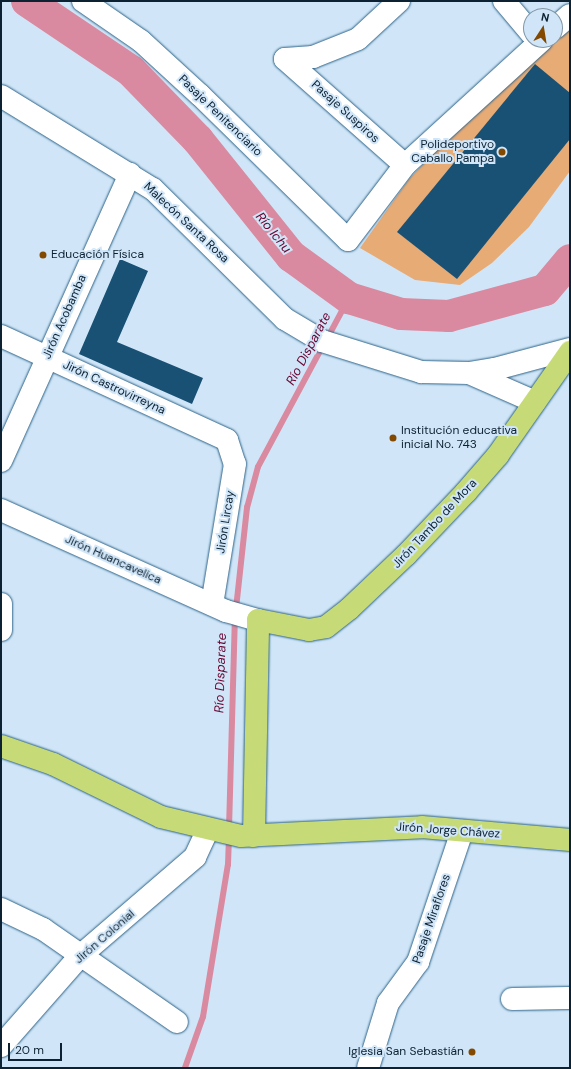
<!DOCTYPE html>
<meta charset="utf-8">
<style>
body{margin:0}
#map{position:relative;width:571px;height:1069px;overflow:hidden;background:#d0e6f8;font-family:"DM Sans",sans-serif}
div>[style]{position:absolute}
.green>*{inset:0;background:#e7ab76}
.stream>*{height:5.5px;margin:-2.75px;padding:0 2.75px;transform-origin:2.75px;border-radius:2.75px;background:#da8aa0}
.river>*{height:32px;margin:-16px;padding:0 16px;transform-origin:16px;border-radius:16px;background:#da8aa0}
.building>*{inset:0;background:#195175}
.roads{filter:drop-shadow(0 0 1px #2c6288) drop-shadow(0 0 1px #2c6288)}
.minor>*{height:22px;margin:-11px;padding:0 11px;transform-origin:11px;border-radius:11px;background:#fff}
.major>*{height:22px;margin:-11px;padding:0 11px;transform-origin:11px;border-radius:11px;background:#c6db77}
.dots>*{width:11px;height:11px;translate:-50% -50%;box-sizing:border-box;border:2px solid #d0e6f8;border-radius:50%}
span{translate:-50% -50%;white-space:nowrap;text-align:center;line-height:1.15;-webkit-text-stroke:4px #d0e6f8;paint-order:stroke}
.street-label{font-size:12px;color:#0c2232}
.poi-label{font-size:12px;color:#0c2232}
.right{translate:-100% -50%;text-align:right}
.left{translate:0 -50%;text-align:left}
.water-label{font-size:13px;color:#680733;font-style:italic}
.frame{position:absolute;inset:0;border:2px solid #0c2232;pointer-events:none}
.north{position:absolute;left:523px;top:8px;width:40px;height:40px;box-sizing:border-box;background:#d0e6f8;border:1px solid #8298a9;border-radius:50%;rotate:12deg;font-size:11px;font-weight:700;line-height:16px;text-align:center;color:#0c2232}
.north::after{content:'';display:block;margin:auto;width:14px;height:18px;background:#834900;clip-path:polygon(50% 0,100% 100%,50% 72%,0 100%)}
.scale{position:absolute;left:8px;top:1043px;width:54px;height:18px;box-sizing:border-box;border:2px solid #0c2232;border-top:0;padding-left:5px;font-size:12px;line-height:14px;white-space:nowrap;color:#0c2232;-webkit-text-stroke:3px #d0e6f8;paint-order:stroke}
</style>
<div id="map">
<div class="green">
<div style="clip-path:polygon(570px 28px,570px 171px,529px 227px,492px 263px,460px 285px,415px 280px,360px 248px,409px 179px,452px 134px)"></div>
</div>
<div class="stream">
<div style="left:327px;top:339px;width:47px;rotate:-61.8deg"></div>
<div style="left:236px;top:609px;width:102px;rotate:-83.8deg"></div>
<div style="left:247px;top:508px;width:42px;rotate:-75deg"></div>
<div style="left:258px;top:467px;width:137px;rotate:-61.8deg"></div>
<div style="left:229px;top:829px;width:211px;rotate:-88.4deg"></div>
<div style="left:185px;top:1068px;width:54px;rotate:-70.6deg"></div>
<div style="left:203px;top:1017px;width:154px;rotate:-80.7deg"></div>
<div style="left:228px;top:865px;width:28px;rotate:-88deg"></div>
</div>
<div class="river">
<div style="left:27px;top:1px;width:125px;rotate:33.9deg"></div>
<div style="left:131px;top:71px;width:96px;rotate:45.8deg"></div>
<div style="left:198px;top:140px;width:149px;rotate:51.3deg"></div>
<div style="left:291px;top:256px;width:72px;rotate:35.9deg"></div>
<div style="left:349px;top:298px;width:54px;rotate:17.1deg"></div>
<div style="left:401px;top:314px;width:48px;rotate:2.4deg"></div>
<div style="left:449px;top:316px;width:99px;rotate:-15.2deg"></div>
<div style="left:545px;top:290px;width:39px;rotate:-50deg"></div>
</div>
<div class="building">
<div style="clip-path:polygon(535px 64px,570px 93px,570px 139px,457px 279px,397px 232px)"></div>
<div style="clip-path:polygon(120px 259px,148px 271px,117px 342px,203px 378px,192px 404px,79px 354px)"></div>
</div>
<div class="roads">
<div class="minor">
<div style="left:83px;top:1px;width:70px;rotate:34.6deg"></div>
<div style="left:141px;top:41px;width:80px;rotate:42.5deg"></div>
<div style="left:200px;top:95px;width:207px;rotate:44.4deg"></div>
<div style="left:348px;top:240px;width:94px;rotate:-52.8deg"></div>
<div style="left:405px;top:165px;width:185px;rotate:-42.4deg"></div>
<div style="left:504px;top:1px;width:42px;rotate:49.8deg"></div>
<div style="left:555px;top:28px;width:20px;rotate:-41deg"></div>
<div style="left:285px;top:59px;width:160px;rotate:41.5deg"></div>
<div style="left:285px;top:59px;width:28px;rotate:-4deg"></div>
<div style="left:313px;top:57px;width:48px;rotate:-21.8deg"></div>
<div style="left:358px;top:39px;width:56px;rotate:-42.8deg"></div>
<div style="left:1px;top:96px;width:178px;rotate:31.5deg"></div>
<div style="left:153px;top:189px;width:185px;rotate:44.6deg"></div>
<div style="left:285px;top:319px;width:43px;rotate:30.7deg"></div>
<div style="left:322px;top:341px;width:104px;rotate:17.4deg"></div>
<div style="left:421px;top:372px;width:48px;rotate:1.2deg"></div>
<div style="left:469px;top:373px;width:26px;rotate:-9deg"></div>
<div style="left:495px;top:369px;width:78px;rotate:-14.9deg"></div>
<div style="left:1px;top:336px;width:249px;rotate:24.7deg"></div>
<div style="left:227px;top:440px;width:25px;rotate:72deg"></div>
<div style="left:235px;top:464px;width:142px;rotate:99.3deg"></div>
<div style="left:469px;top:373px;width:72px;rotate:23.7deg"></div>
<div style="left:1px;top:461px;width:315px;rotate:-65.8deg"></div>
<div style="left:1px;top:510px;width:247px;rotate:24.2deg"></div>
<div style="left:226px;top:611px;width:33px;rotate:16deg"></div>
<div style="left:1px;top:604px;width:26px;rotate:90deg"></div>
<div style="left:1px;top:909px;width:47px;rotate:25.5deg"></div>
<div style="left:43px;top:929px;width:163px;rotate:34.8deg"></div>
<div style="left:512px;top:999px;width:58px;rotate:-1deg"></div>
<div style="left:1px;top:1046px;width:120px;rotate:-48.7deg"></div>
<div style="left:80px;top:956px;width:152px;rotate:-40.7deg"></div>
<div style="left:195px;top:857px;width:31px;rotate:-65deg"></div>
<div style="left:368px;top:1068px;width:68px;rotate:-72.9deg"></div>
<div style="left:388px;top:1003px;width:51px;rotate:-53.8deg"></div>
<div style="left:418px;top:962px;width:138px;rotate:-71.4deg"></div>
</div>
<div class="major">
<div style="left:1px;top:746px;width:55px;rotate:19.1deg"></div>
<div style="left:53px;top:764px;width:120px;rotate:26.1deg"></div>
<div style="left:161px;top:817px;width:82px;rotate:13.4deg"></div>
<div style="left:241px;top:836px;width:181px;rotate:-2.8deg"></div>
<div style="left:422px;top:827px;width:149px;rotate:5deg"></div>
<div style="left:254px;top:836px;width:216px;rotate:-88.9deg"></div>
<div style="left:258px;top:620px;width:52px;rotate:11.1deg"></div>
<div style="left:309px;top:630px;width:17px;rotate:-10deg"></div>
<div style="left:326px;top:627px;width:29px;rotate:-38deg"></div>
<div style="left:349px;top:609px;width:79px;rotate:-43.5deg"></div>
<div style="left:406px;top:555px;width:87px;rotate:-46.4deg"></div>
<div style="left:466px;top:492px;width:49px;rotate:-49.1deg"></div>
<div style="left:498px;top:455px;width:126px;rotate:-55deg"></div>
</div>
</div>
<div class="dots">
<div style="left:502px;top:152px;background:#834900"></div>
<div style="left:43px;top:255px;background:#834900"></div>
<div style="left:393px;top:438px;background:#834900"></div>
<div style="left:472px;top:1052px;background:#834900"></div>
</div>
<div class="street-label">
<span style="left:345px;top:112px;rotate:42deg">Pasaje Suspiros</span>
<span style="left:220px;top:116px;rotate:44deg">Pasaje Penitenciario</span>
<span style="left:186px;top:223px;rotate:43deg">Malecón Santa Rosa</span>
<span style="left:65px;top:317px;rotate:-66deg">Jirón Acobamba</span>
<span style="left:114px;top:388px;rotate:25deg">Jirón Castrovirreyna</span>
<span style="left:226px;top:522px;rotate:-81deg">Jirón Lircay</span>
<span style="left:435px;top:524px;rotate:-47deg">Jirón Tambo de Mora</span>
<span style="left:113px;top:560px;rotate:24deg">Jirón Huancavelica</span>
<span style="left:448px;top:831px;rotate:4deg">Jirón Jorge Chávez</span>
<span style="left:432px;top:919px;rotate:-71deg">Pasaje Miraflores</span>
<span style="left:105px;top:937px;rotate:-41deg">Jirón Colonial</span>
</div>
<div class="poi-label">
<span class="right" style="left:494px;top:152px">Polideportivo<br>Caballo Pampa</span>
<span class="left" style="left:51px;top:255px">Educación Física</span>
<span class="left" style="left:401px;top:438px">Institución educativa<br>inicial No. 743</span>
<span class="right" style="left:464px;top:1052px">Iglesia San Sebastián</span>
</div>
<div class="water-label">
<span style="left:273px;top:233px;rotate:51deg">Río Ichu</span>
<span style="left:309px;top:349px;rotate:-62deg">Río Disparate</span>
<span style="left:221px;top:673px;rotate:-88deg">Río Disparate</span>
</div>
<div class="frame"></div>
<div class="north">N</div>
<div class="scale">20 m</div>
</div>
